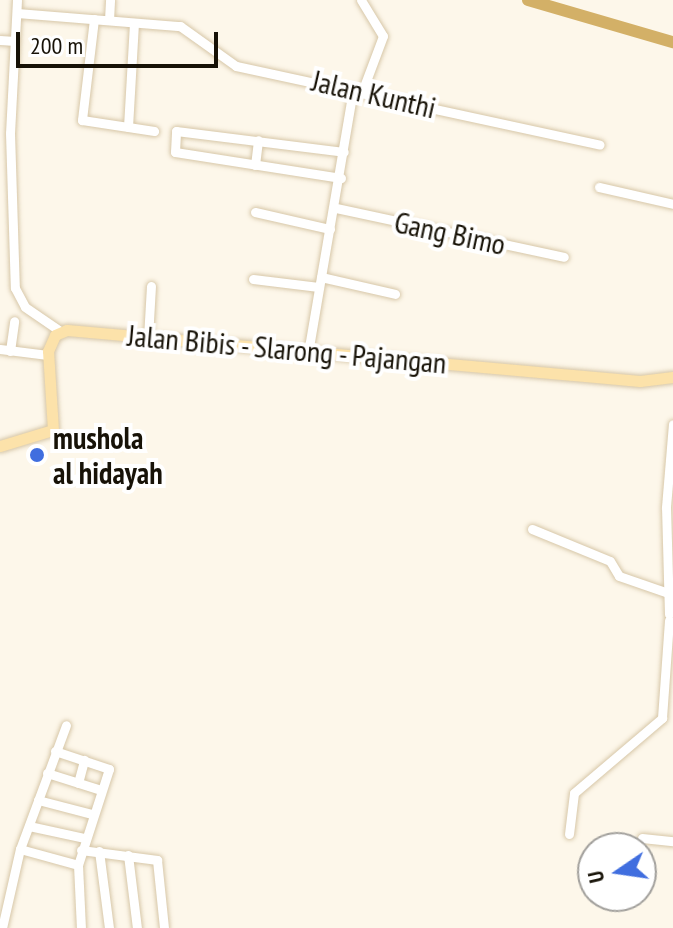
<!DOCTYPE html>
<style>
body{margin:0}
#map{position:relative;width:673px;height:928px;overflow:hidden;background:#fdf7ea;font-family:"PT Sans Narrow",sans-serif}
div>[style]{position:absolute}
.river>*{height:12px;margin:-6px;padding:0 6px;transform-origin:6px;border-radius:6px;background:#d3b067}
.roads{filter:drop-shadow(0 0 2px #d7c7a8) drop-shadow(0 0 2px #d7c7a8)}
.minor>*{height:9px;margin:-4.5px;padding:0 4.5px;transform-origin:4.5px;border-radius:4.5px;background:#fff}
.major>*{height:11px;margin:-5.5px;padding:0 5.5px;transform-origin:5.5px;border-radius:5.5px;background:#fce2aa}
.dots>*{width:22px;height:22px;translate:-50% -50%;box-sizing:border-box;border:4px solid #fff;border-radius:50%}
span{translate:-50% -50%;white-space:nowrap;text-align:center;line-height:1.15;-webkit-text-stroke:8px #fff;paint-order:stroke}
.street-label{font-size:30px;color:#171207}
.poi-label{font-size:30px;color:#171207;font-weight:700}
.left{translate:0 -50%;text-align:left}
.north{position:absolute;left:577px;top:832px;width:80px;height:80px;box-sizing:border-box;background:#fff;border:2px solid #a2a09c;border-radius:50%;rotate:257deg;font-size:22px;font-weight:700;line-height:32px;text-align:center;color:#171207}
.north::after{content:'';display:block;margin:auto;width:28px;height:36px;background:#406edf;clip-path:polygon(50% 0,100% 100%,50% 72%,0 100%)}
.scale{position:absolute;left:16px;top:32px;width:202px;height:36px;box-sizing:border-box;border:4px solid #171207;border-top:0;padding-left:10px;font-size:24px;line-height:28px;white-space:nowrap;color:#171207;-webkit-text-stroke:6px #fff;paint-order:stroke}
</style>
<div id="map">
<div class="river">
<div style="left:528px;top:0;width:151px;rotate:16.2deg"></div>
</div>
<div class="roads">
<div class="minor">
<div style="left:17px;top:0;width:133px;rotate:93deg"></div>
<div style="left:10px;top:133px;width:155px;rotate:88.2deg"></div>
<div style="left:15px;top:288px;width:21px;rotate:62deg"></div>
<div style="left:25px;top:307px;width:42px;rotate:34.4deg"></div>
<div style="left:361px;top:0;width:42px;rotate:58.6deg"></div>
<div style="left:383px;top:36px;width:60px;rotate:110.6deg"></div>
<div style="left:17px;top:13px;width:164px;rotate:4.6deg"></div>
<div style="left:180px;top:26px;width:69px;rotate:35.5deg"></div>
<div style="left:236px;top:66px;width:372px;rotate:12.2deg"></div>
<div style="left:94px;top:19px;width:102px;rotate:96.8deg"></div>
<div style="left:82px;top:120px;width:73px;rotate:8.7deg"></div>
<div style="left:109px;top:20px;width:20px;rotate:-87deg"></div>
<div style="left:0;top:40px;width:15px;rotate:4deg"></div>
<div style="left:128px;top:127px;width:104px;rotate:-86.7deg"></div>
<div style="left:255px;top:165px;width:25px;rotate:-83deg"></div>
<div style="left:341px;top:178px;width:168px;rotate:-171.1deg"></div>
<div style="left:175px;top:152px;width:21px;rotate:-87deg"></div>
<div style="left:176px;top:131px;width:169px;rotate:7.1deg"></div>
<div style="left:599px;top:187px;width:76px;rotate:12.9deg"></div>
<div style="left:336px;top:208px;width:233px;rotate:12.1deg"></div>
<div style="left:255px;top:212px;width:77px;rotate:12.8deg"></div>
<div style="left:321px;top:277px;width:76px;rotate:12.9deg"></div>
<div style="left:253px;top:279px;width:66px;rotate:6.9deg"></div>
<div style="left:148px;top:338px;width:52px;rotate:-86.7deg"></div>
<div style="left:0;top:349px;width:48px;rotate:7.1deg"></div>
<div style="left:10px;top:351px;width:30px;rotate:-82deg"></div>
<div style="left:308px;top:353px;width:267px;rotate:-80.3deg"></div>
<div style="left:532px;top:529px;width:84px;rotate:22.3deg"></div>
<div style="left:610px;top:561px;width:17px;rotate:59deg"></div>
<div style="left:619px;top:576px;width:52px;rotate:19.1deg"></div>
<div style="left:669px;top:614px;width:107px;rotate:-91.6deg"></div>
<div style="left:666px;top:507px;width:83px;rotate:-85.2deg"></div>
<div style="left:55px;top:751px;width:57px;rotate:18.4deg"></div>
<div style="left:109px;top:769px;width:101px;rotate:107.9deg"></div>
<div style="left:78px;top:865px;width:63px;rotate:87.3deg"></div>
<div style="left:47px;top:773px;width:57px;rotate:17.5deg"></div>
<div style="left:78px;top:783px;width:24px;rotate:-75deg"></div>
<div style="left:38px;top:800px;width:56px;rotate:14.5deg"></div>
<div style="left:29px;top:826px;width:56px;rotate:12.3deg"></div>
<div style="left:569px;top:834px;width:41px;rotate:-83deg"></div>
<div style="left:574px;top:793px;width:116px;rotate:-40.4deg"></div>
<div style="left:662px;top:718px;width:98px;rotate:-85.9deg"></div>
<div style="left:642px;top:838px;width:31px;rotate:6deg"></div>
<div style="left:20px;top:849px;width:60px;rotate:15.4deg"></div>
<div style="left:81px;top:850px;width:77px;rotate:7.5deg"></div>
<div style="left:157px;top:860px;width:68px;rotate:84.1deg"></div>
<div style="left:99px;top:851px;width:78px;rotate:82.6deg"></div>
<div style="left:128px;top:855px;width:74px;rotate:83deg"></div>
<div style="left:2px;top:928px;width:81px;rotate:-77.2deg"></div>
<div style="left:20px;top:849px;width:132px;rotate:-69.6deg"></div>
</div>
<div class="major">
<div style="left:0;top:446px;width:55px;rotate:-16.8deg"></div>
<div style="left:53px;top:430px;width:79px;rotate:-93.6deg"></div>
<div style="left:48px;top:351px;width:17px;rotate:-66deg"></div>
<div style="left:55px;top:335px;width:13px;rotate:-23deg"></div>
<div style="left:67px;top:330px;width:575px;rotate:5.09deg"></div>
<div style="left:640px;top:381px;width:33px;rotate:-7deg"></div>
</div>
</div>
<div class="dots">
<div style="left:37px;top:455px;background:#406edf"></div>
</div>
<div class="street-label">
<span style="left:374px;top:94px;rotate:13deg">Jalan Kunthi</span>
<span style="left:450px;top:233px;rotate:12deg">Gang Bimo</span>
<span style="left:287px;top:349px;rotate:5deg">Jalan Bibis - Slarong - Pajangan</span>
</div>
<div class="poi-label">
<span class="left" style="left:53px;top:455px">mushola<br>al hidayah</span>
</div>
<div class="north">U</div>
<div class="scale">200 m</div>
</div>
